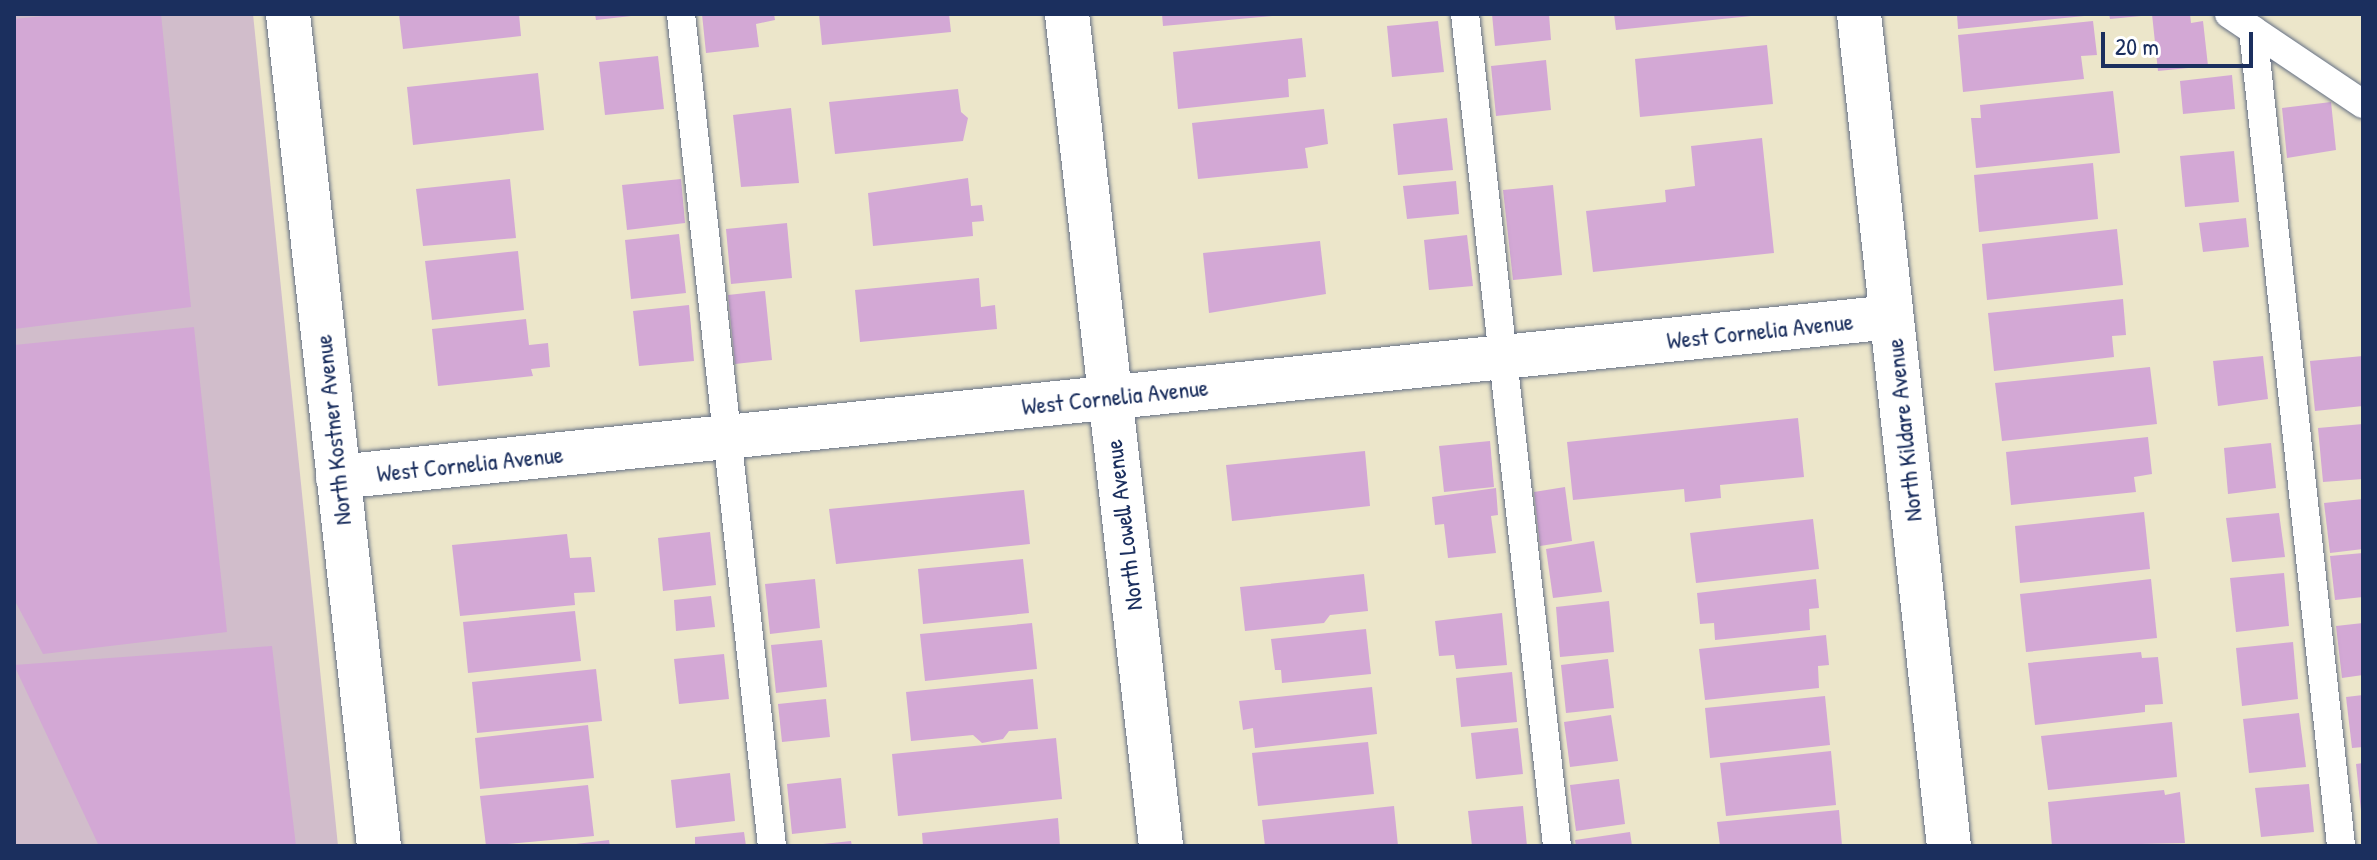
<!DOCTYPE html>
<style>
body{margin:0}
#map{position:relative;width:2377px;height:860px;overflow:hidden;background:#ece6ca;font-family:"Patrick Hand",sans-serif}
div>[style]{position:absolute}
.industrial>*{inset:0;background:#d1bdcb}
.building>*{inset:0;background:#d3a8d5}
.roads{filter:drop-shadow(0 0 2px #646f84) drop-shadow(0 0 2px #646f84)}
.service>*{height:28px;margin:-14px;padding:0 14px;transform-origin:14px;border-radius:14px;background:#fff}
.minor>*{height:44px;margin:-22px;padding:0 22px;transform-origin:22px;border-radius:22px;background:#fff}
span{translate:-50% -50%;white-space:nowrap;text-align:center;line-height:1.15;-webkit-text-stroke:7px #fff;paint-order:stroke}
.street-label{font-size:24px;color:#1b2f5e}
.frame{position:absolute;inset:0;border:16px solid #1b2f5e;pointer-events:none}
.scale{position:absolute;left:2101px;top:32px;width:152px;height:36px;box-sizing:border-box;border:4px solid #1b2f5e;border-top:0;padding-left:10px;font-size:24px;line-height:28px;white-space:nowrap;color:#1b2f5e;-webkit-text-stroke:6px #fff;paint-order:stroke}
</style>
<div id="map">
<div class="industrial">
<div style="clip-path:polygon(14px 14px,253px 14px,338px 846px,14px 846px)"></div>
</div>
<div class="building">
<div style="clip-path:polygon(64px 14px,161px 14px,191px 307px,14px 329px,14px 19px)"></div>
<div style="clip-path:polygon(399px 14px,519px 14px,521px 36px,403px 49px)"></div>
<div style="clip-path:polygon(595px 14px,631px 14px,631px 16px,596px 20px)"></div>
<div style="clip-path:polygon(702px 14px,774px 14px,775px 20px,756px 24px,759px 47px,706px 53px)"></div>
<div style="clip-path:polygon(819px 14px,949px 14px,951px 32px,822px 45px)"></div>
<div style="clip-path:polygon(1162px 14px,1272px 14px,1272px 16px,1163px 26px)"></div>
<div style="clip-path:polygon(1492px 14px,1549px 14px,1551px 40px,1495px 46px)"></div>
<div style="clip-path:polygon(1614px 14px,1751px 14px,1751px 16px,1616px 30px)"></div>
<div style="clip-path:polygon(1957px 14px,2084px 14px,2084px 16px,1958px 29px)"></div>
<div style="clip-path:polygon(2109px 14px,2141px 14px,2141px 16px,2110px 19px)"></div>
<div style="clip-path:polygon(2152px 14px,2190px 14px,2191px 23px,2203px 21px,2208px 66px,2158px 71px)"></div>
<div style="clip-path:polygon(1438px 21px,1444px 72px,1392px 77px,1387px 26px)"></div>
<div style="clip-path:polygon(2093px 21px,2097px 55px,2081px 56px,2084px 79px,1963px 92px,1958px 35px)"></div>
<div style="clip-path:polygon(1302px 38px,1306px 77px,1288px 79px,1289px 97px,1178px 109px,1173px 52px)"></div>
<div style="clip-path:polygon(1767px 45px,1773px 104px,1640px 117px,1635px 59px)"></div>
<div style="clip-path:polygon(658px 56px,664px 109px,605px 115px,599px 62px)"></div>
<div style="clip-path:polygon(1546px 60px,1551px 110px,1496px 116px,1491px 66px)"></div>
<div style="clip-path:polygon(538px 73px,544px 130px,413px 145px,407px 87px)"></div>
<div style="clip-path:polygon(2232px 75px,2235px 109px,2183px 114px,2180px 81px)"></div>
<div style="clip-path:polygon(958px 89px,961px 112px,968px 118px,963px 141px,835px 154px,829px 102px)"></div>
<div style="clip-path:polygon(2113px 91px,2120px 153px,1976px 168px,1971px 118px,1981px 118px,1980px 105px)"></div>
<div style="clip-path:polygon(2331px 102px,2336px 150px,2287px 158px,2282px 108px)"></div>
<div style="clip-path:polygon(791px 108px,799px 183px,741px 187px,733px 115px)"></div>
<div style="clip-path:polygon(1324px 109px,1328px 144px,1305px 148px,1308px 168px,1198px 179px,1192px 123px)"></div>
<div style="clip-path:polygon(1447px 118px,1453px 170px,1398px 175px,1393px 124px)"></div>
<div style="clip-path:polygon(1762px 138px,1774px 253px,1593px 272px,1586px 211px,1666px 202px,1665px 190px,1695px 186px,1691px 146px)"></div>
<div style="clip-path:polygon(2234px 151px,2239px 202px,2185px 207px,2180px 156px)"></div>
<div style="clip-path:polygon(2093px 163px,2098px 219px,1979px 232px,1974px 175px)"></div>
<div style="clip-path:polygon(968px 178px,971px 206px,982px 205px,984px 221px,972px 222px,973px 236px,873px 246px,868px 193px)"></div>
<div style="clip-path:polygon(510px 179px,516px 238px,423px 246px,416px 189px)"></div>
<div style="clip-path:polygon(681px 179px,685px 223px,627px 230px,622px 185px)"></div>
<div style="clip-path:polygon(1456px 181px,1459px 214px,1407px 219px,1403px 186px)"></div>
<div style="clip-path:polygon(1553px 185px,1562px 275px,1513px 280px,1503px 190px)"></div>
<div style="clip-path:polygon(2246px 218px,2249px 247px,2203px 252px,2199px 223px)"></div>
<div style="clip-path:polygon(787px 223px,792px 278px,731px 284px,726px 229px)"></div>
<div style="clip-path:polygon(2117px 229px,2123px 285px,1987px 300px,1982px 244px)"></div>
<div style="clip-path:polygon(679px 234px,686px 293px,631px 299px,625px 240px)"></div>
<div style="clip-path:polygon(1467px 235px,1473px 286px,1429px 290px,1424px 240px)"></div>
<div style="clip-path:polygon(1320px 241px,1326px 294px,1209px 313px,1203px 253px)"></div>
<div style="clip-path:polygon(518px 251px,524px 310px,432px 320px,425px 261px)"></div>
<div style="clip-path:polygon(979px 278px,981px 307px,995px 305px,997px 329px,860px 342px,855px 290px)"></div>
<div style="clip-path:polygon(765px 291px,772px 360px,735px 364px,728px 295px)"></div>
<div style="clip-path:polygon(2123px 299px,2126px 335px,2112px 336px,2114px 357px,1994px 371px,1988px 313px)"></div>
<div style="clip-path:polygon(689px 305px,694px 361px,639px 366px,633px 311px)"></div>
<div style="clip-path:polygon(526px 319px,529px 345px,548px 343px,550px 367px,531px 369px,533px 376px,438px 386px,432px 329px)"></div>
<div style="clip-path:polygon(194px 327px,227px 632px,43px 654px,14px 599px,14px 345px)"></div>
<div style="clip-path:polygon(2263px 356px,2268px 399px,2218px 406px,2213px 361px)"></div>
<div style="clip-path:polygon(2363px 356px,2363px 406px,2315px 411px,2310px 361px)"></div>
<div style="clip-path:polygon(2150px 367px,2157px 424px,2002px 441px,1995px 383px)"></div>
<div style="clip-path:polygon(1798px 418px,1804px 477px,1720px 485px,1721px 498px,1685px 502px,1684px 489px,1573px 500px,1567px 442px)"></div>
<div style="clip-path:polygon(2363px 424px,2363px 479px,2323px 482px,2318px 428px)"></div>
<div style="clip-path:polygon(2148px 437px,2152px 474px,2134px 477px,2136px 492px,2011px 505px,2006px 452px)"></div>
<div style="clip-path:polygon(1490px 441px,1494px 487px,1444px 492px,1439px 446px)"></div>
<div style="clip-path:polygon(2271px 443px,2276px 488px,2228px 494px,2224px 448px)"></div>
<div style="clip-path:polygon(1365px 451px,1370px 506px,1232px 521px,1226px 465px)"></div>
<div style="clip-path:polygon(1565px 487px,1572px 541px,1540px 546px,1534px 492px)"></div>
<div style="clip-path:polygon(1496px 488px,1498px 515px,1491px 516px,1496px 553px,1448px 558px,1444px 524px,1435px 525px,1432px 497px)"></div>
<div style="clip-path:polygon(1024px 490px,1030px 544px,836px 564px,829px 509px)"></div>
<div style="clip-path:polygon(2363px 499px,2363px 549px,2330px 553px,2324px 503px)"></div>
<div style="clip-path:polygon(2144px 512px,2150px 569px,2020px 583px,2015px 526px)"></div>
<div style="clip-path:polygon(2279px 513px,2285px 557px,2232px 562px,2226px 518px)"></div>
<div style="clip-path:polygon(1813px 519px,1819px 569px,1696px 583px,1690px 533px)"></div>
<div style="clip-path:polygon(710px 532px,716px 585px,663px 591px,658px 538px)"></div>
<div style="clip-path:polygon(567px 534px,570px 558px,591px 557px,595px 592px,574px 593px,575px 605px,460px 616px,452px 545px)"></div>
<div style="clip-path:polygon(1594px 541px,1602px 592px,1553px 598px,1546px 549px)"></div>
<div style="clip-path:polygon(2363px 553px,2363px 597px,2335px 600px,2330px 556px)"></div>
<div style="clip-path:polygon(1023px 559px,1029px 613px,923px 624px,918px 569px)"></div>
<div style="clip-path:polygon(2284px 573px,2289px 626px,2236px 632px,2230px 578px)"></div>
<div style="clip-path:polygon(1364px 574px,1368px 611px,1330px 615px,1324px 623px,1245px 631px,1240px 587px)"></div>
<div style="clip-path:polygon(815px 579px,820px 628px,770px 634px,765px 584px)"></div>
<div style="clip-path:polygon(1816px 579px,1819px 608px,1809px 609px,1810px 630px,1715px 640px,1714px 623px,1700px 624px,1697px 593px)"></div>
<div style="clip-path:polygon(2151px 579px,2157px 638px,2026px 652px,2020px 594px)"></div>
<div style="clip-path:polygon(711px 596px,715px 627px,676px 631px,674px 600px)"></div>
<div style="clip-path:polygon(1609px 601px,1614px 652px,1560px 657px,1556px 607px)"></div>
<div style="clip-path:polygon(575px 611px,581px 661px,468px 673px,463px 622px)"></div>
<div style="clip-path:polygon(1502px 613px,1507px 665px,1456px 669px,1454px 655px,1439px 656px,1435px 621px)"></div>
<div style="clip-path:polygon(1032px 623px,1037px 669px,925px 681px,920px 634px)"></div>
<div style="clip-path:polygon(2363px 623px,2363px 675px,2342px 678px,2336px 626px)"></div>
<div style="clip-path:polygon(1366px 629px,1371px 674px,1282px 683px,1281px 670px,1275px 670px,1271px 639px)"></div>
<div style="clip-path:polygon(1826px 635px,1829px 665px,1818px 666px,1819px 688px,1705px 700px,1699px 649px)"></div>
<div style="clip-path:polygon(822px 640px,827px 687px,776px 693px,771px 645px)"></div>
<div style="clip-path:polygon(2293px 642px,2298px 699px,2242px 706px,2236px 648px)"></div>
<div style="clip-path:polygon(272px 646px,296px 846px,99px 846px,14px 665px)"></div>
<div style="clip-path:polygon(2141px 652px,2142px 658px,2158px 657px,2163px 704px,2145px 705px,2145px 712px,2035px 725px,2028px 663px)"></div>
<div style="clip-path:polygon(724px 654px,729px 699px,679px 704px,674px 659px)"></div>
<div style="clip-path:polygon(1608px 659px,1614px 708px,1566px 713px,1561px 665px)"></div>
<div style="clip-path:polygon(596px 669px,602px 721px,477px 733px,472px 682px)"></div>
<div style="clip-path:polygon(1512px 672px,1517px 722px,1461px 727px,1456px 678px)"></div>
<div style="clip-path:polygon(1033px 679px,1038px 729px,1009px 731px,1003px 739px,982px 743px,973px 735px,911px 741px,906px 692px)"></div>
<div style="clip-path:polygon(1372px 687px,1377px 734px,1255px 748px,1253px 728px,1243px 730px,1239px 701px)"></div>
<div style="clip-path:polygon(2363px 695px,2363px 747px,2352px 748px,2346px 697px)"></div>
<div style="clip-path:polygon(1825px 696px,1830px 745px,1710px 758px,1705px 708px)"></div>
<div style="clip-path:polygon(826px 699px,830px 737px,782px 742px,778px 704px)"></div>
<div style="clip-path:polygon(2299px 713px,2306px 767px,2249px 773px,2243px 719px)"></div>
<div style="clip-path:polygon(1611px 715px,1618px 761px,1570px 767px,1564px 722px)"></div>
<div style="clip-path:polygon(2172px 722px,2177px 777px,2048px 790px,2041px 736px)"></div>
<div style="clip-path:polygon(588px 725px,594px 778px,480px 789px,475px 738px)"></div>
<div style="clip-path:polygon(1518px 728px,1523px 774px,1476px 779px,1471px 733px)"></div>
<div style="clip-path:polygon(1056px 738px,1062px 799px,898px 816px,892px 754px)"></div>
<div style="clip-path:polygon(1368px 742px,1374px 794px,1258px 806px,1252px 753px)"></div>
<div style="clip-path:polygon(1831px 751px,1836px 805px,1726px 816px,1720px 763px)"></div>
<div style="clip-path:polygon(2363px 763px,2363px 811px,2361px 811px,2356px 764px)"></div>
<div style="clip-path:polygon(730px 773px,735px 821px,676px 828px,671px 780px)"></div>
<div style="clip-path:polygon(841px 778px,846px 828px,792px 834px,787px 784px)"></div>
<div style="clip-path:polygon(1619px 779px,1625px 824px,1576px 831px,1570px 785px)"></div>
<div style="clip-path:polygon(2309px 784px,2314px 832px,2261px 837px,2255px 788px)"></div>
<div style="clip-path:polygon(588px 785px,594px 836px,486px 846px,480px 796px)"></div>
<div style="clip-path:polygon(2164px 790px,2165px 795px,2180px 792px,2185px 843px,2052px 846px,2048px 802px)"></div>
<div style="clip-path:polygon(1394px 806px,1398px 846px,1265px 846px,1262px 820px)"></div>
<div style="clip-path:polygon(1523px 806px,1527px 846px,1472px 846px,1468px 811px)"></div>
<div style="clip-path:polygon(1839px 810px,1842px 846px,1720px 846px,1717px 822px)"></div>
<div style="clip-path:polygon(1058px 818px,1060px 846px,923px 846px,922px 833px)"></div>
<div style="clip-path:polygon(744px 832px,746px 846px,695px 846px,695px 837px)"></div>
<div style="clip-path:polygon(1630px 832px,1632px 846px,1576px 846px,1575px 840px)"></div>
<div style="clip-path:polygon(609px 840px,610px 846px,576px 846px,576px 844px)"></div>
<div style="clip-path:polygon(851px 841px,852px 846px,823px 846px,823px 844px)"></div>
</div>
<div class="roads">
<div class="service">
<div style="left:681px;top:14px;width:837px;rotate:83.76deg"></div>
<div style="left:1465px;top:14px;width:837px;rotate:83.69deg"></div>
<div style="left:2229px;top:14px;width:161px;rotate:33.9deg"></div>
<div style="left:2253px;top:30px;width:821px;rotate:83.84deg"></div>
</div>
<div class="minor">
<div style="left:288px;top:14px;width:837px;rotate:83.76deg"></div>
<div style="left:1067px;top:14px;width:837px;rotate:83.55deg"></div>
<div style="left:1859px;top:14px;width:837px;rotate:83.83deg"></div>
<div style="left:338px;top:477px;width:1561px;rotate:-5.88deg"></div>
</div>
</div>
<div class="street-label">
<span style="left:1760px;top:331px;rotate:-6deg">West Cornelia Avenue</span>
<span style="left:1115px;top:397px;rotate:-6deg">West Cornelia Avenue</span>
<span style="left:333px;top:430px;rotate:-96deg">North Kostner Avenue</span>
<span style="left:1904px;top:430px;rotate:-96deg">North Kildare Avenue</span>
<span style="left:470px;top:464px;rotate:-6deg">West Cornelia Avenue</span>
<span style="left:1124px;top:525px;rotate:-97deg">North Lowell Avenue</span>
</div>
<div class="frame"></div>
<div class="scale">20 m</div>
</div>
